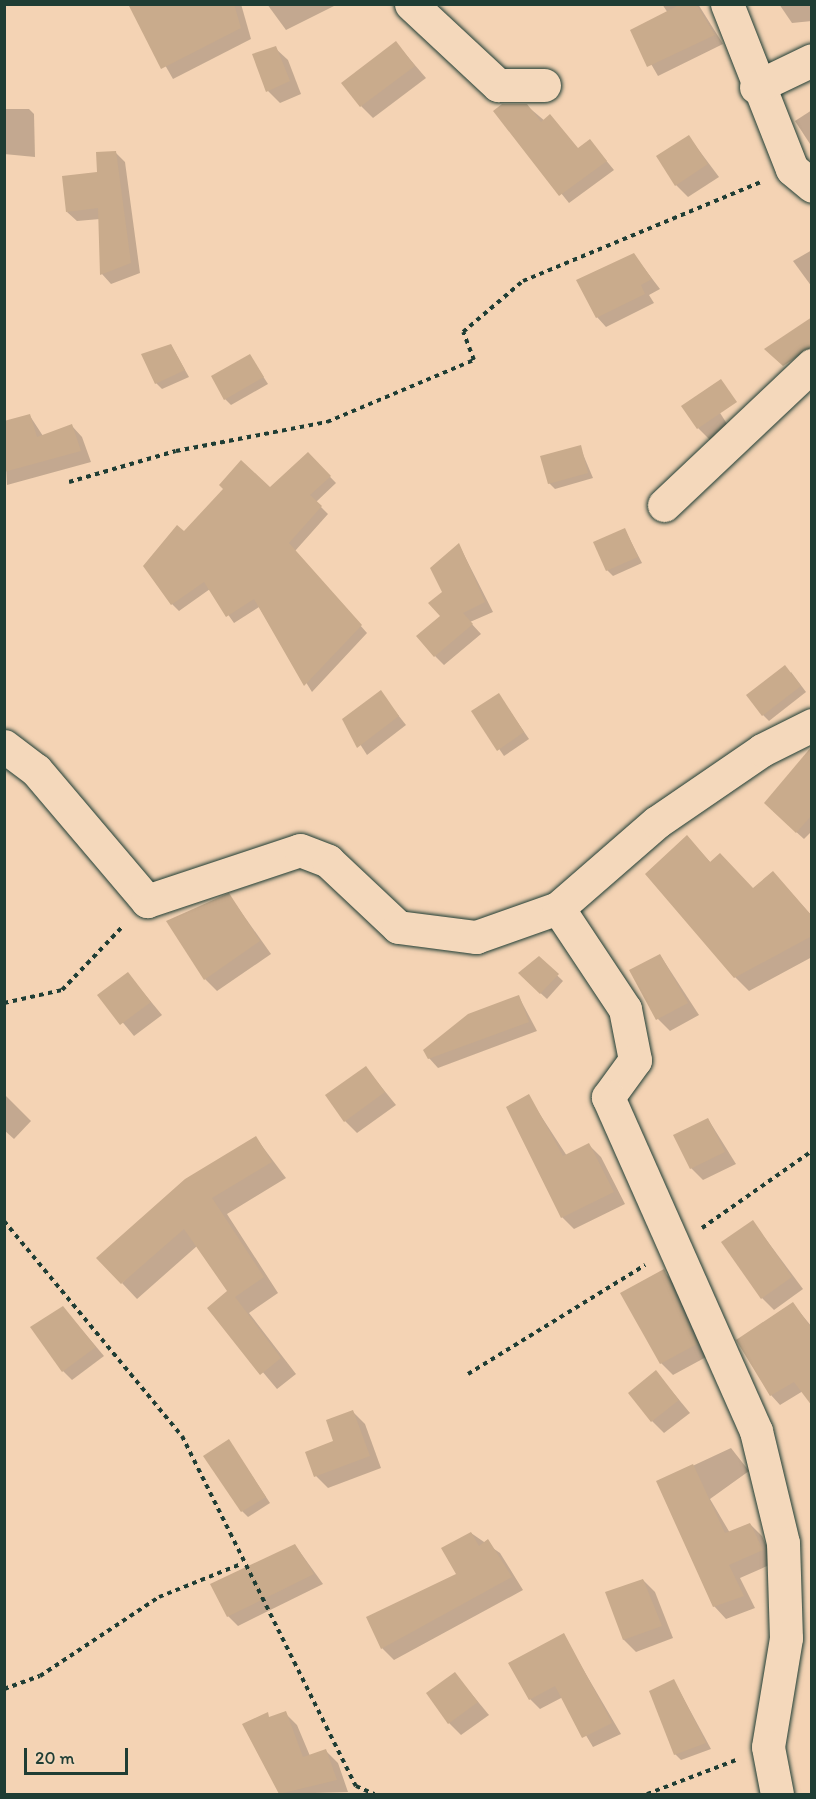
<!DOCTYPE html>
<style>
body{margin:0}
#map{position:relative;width:816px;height:1799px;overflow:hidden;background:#f4d3b4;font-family:Itim,sans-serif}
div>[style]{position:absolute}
.shadow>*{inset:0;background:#0003}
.building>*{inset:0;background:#c9ab8c}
.path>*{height:4px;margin-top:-2px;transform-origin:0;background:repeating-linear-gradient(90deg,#1f3d34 0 4.5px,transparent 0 9px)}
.roads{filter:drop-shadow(0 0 2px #1f3d34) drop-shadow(0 0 2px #1f3d34)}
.minor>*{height:33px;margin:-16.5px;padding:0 16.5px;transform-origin:16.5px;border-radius:16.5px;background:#f4d8bb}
span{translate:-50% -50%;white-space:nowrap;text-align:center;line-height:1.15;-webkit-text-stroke:6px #f4d8bb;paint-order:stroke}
.frame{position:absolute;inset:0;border:6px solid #1f3d34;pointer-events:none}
.scale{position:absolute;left:24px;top:1748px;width:104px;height:27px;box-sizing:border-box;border:3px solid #1f3d34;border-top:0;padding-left:8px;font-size:18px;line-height:21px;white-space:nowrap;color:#1f3d34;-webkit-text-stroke:4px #f4d8bb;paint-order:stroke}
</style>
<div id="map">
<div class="shadow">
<div style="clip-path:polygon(130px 4px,241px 4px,251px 39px,173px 79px)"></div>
<div style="clip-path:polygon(267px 4px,338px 4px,286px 30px)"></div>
<div style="clip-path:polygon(662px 4px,698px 4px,723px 44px,658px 76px,632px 31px,668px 13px)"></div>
<div style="clip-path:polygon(779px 4px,812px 4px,812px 21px,792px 23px)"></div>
<div style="clip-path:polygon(396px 43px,426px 78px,373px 118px,361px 106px)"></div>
<div style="clip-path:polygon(275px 48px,288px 60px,301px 94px,280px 103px,268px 91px)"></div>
<div style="clip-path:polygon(526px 105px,578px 149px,590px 141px,614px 170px,569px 203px,495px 111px)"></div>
<div style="clip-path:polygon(4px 109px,29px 109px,34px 114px,35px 157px,4px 154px)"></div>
<div style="clip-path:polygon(812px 110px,812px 147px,795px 121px)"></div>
<div style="clip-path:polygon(689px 137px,719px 177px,688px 197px,676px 185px)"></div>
<div style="clip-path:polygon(115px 152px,125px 162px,140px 273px,111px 284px,102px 274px,100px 219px,77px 221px,67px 212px)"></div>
<div style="clip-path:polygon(812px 250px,812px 287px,793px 261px)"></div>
<div style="clip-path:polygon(634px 255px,660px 289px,649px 295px,654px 303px,606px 327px,597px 317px)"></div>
<div style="clip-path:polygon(171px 345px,189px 377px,162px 389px,156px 383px)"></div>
<div style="clip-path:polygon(250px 356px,268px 384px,231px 405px,225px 399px)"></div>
<div style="clip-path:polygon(715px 405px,729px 427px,710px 440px,698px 428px)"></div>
<div style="clip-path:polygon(30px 416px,43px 436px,72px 426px,82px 437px,91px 462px,7px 485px,4px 423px)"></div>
<div style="clip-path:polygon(580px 447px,593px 478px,555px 489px,549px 483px)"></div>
<div style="clip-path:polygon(308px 454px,336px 483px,316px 502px,328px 514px,295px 551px,367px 633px,312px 692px,259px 607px,234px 623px,210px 589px,179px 611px,172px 604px,184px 533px,225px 489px,271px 489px)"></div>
<div style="clip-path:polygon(625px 530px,642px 563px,613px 576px,607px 570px)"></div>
<div style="clip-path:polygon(459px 545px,493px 612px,470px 622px,481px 634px,444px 665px,435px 656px)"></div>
<div style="clip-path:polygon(791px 672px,806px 692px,769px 721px,763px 715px)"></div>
<div style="clip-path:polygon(380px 692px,406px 725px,367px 755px,344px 719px)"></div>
<div style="clip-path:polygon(499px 695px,529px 739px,504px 756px,473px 711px)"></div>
<div style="clip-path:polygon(812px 750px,812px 831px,804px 839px,773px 811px)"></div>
<div style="clip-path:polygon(687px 837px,711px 863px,753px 890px,773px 873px,812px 916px,812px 957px,749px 991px,735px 977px)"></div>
<div style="clip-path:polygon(229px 895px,271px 954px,217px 991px,205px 979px)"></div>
<div style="clip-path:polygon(660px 955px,699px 1015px,670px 1031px,658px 1019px)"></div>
<div style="clip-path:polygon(539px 958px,563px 981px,547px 999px,525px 979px)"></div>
<div style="clip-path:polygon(128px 974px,162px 1015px,134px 1036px,100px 995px)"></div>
<div style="clip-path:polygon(519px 997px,537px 1031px,438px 1068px,429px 1058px)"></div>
<div style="clip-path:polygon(366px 1068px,396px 1105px,357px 1133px,345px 1121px)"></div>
<div style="clip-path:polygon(4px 1094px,31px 1121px,14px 1139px,4px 1130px)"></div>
<div style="clip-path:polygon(528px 1096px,567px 1156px,589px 1145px,601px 1157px,625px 1204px,574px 1229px,562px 1217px)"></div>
<div style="clip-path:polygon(708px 1119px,736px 1164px,703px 1180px,691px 1168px)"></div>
<div style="clip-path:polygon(256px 1138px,286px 1178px,227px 1214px,278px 1293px,249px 1313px,296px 1374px,277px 1389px,209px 1308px,229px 1291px,197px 1246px,137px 1299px,122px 1283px)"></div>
<div style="clip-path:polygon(753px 1222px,803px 1289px,774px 1310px,762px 1298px)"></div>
<div style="clip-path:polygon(663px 1271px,675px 1283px,708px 1356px,673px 1375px,661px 1363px)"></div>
<div style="clip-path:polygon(793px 1304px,812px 1327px,812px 1404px,803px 1391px,780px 1405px,771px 1395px)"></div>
<div style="clip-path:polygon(71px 1317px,104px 1356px,72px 1380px,63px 1371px)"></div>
<div style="clip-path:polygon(656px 1372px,690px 1413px,664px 1433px,652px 1421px)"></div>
<div style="clip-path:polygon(353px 1412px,365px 1424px,381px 1468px,328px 1488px,316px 1476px)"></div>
<div style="clip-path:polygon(229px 1441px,270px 1503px,248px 1517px,242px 1511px)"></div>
<div style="clip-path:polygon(731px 1448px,749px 1471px,710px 1499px,730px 1533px,750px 1524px,762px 1536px,774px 1563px,740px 1578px,755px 1608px,726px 1619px,714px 1606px,658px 1482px)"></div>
<div style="clip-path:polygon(471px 1533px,500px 1553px,523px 1590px,394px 1660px,382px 1648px,458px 1575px)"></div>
<div style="clip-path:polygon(295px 1545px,323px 1584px,238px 1626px,228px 1616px)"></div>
<div style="clip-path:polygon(643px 1580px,655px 1592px,673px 1638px,636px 1652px,624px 1640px,607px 1593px)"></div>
<div style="clip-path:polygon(563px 1635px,621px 1734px,593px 1747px,563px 1697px,540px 1709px,530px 1699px)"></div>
<div style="clip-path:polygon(455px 1674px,489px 1715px,461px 1735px,449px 1723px)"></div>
<div style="clip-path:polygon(674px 1681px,711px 1749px,681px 1760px,675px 1754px)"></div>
<div style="clip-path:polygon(285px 1713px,297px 1725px,310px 1756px,326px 1751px,338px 1763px,348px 1792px,281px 1794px,244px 1725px)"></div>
</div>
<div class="building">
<div style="clip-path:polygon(128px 4px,234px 4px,241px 28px,161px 69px)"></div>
<div style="clip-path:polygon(681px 4px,696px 4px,715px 35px,647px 67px,630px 30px)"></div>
<div style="clip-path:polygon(396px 41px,415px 66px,360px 107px,341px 83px)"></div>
<div style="clip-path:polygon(276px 46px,290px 81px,266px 92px,252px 54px)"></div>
<div style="clip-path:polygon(502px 104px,527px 104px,541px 122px,550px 114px,578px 148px,590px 139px,607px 161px,559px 196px,493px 111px)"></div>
<div style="clip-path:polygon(689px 135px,708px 164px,675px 186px,656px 156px)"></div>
<div style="clip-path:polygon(116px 151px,131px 263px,100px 275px,98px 208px,66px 212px,62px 176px,97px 172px,96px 152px)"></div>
<div style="clip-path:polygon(634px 253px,652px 279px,641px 285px,645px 294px,596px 318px,576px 280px)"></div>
<div style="clip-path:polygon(812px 317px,812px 347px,783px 366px,764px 349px)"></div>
<div style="clip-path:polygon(171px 344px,185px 370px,155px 384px,141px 354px)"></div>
<div style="clip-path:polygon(250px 354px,264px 377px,224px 400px,211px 376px)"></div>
<div style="clip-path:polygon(721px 379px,737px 402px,697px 429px,681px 406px)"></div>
<div style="clip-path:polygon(30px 414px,37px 437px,72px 424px,81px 451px,4px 472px,4px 421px)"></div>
<div style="clip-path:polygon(581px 445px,588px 473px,548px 484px,540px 456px)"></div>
<div style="clip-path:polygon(308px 452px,331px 476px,310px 495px,322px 506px,289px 543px,362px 625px,304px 686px,254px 599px,226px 617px,204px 582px,171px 605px,143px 566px,177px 525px,184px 531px,223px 489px,219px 485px,241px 460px,270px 487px)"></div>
<div style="clip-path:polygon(625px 528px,638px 557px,606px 571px,593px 542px)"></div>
<div style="clip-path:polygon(459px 543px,485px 602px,463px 613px,473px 624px,434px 657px,416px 636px,440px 616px,428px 603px,442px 592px,430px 568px)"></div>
<div style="clip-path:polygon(785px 665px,801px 686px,762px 716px,746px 695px)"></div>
<div style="clip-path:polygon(381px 690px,399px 716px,357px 748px,342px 719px)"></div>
<div style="clip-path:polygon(499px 693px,524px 732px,497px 751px,471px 711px)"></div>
<div style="clip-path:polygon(812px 746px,812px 815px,796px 833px,764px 803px)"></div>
<div style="clip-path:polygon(687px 835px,710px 862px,720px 853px,753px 888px,773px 871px,812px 916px,812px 936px,734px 978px,645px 874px)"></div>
<div style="clip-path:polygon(229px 893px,260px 941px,204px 980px,166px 921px)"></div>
<div style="clip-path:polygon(660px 954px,688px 1003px,656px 1020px,629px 970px)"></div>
<div style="clip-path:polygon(539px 956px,559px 974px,540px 994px,518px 973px)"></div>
<div style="clip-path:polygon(128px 972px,151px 1002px,120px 1025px,97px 995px)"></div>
<div style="clip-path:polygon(519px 995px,529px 1022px,428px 1059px,423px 1050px,468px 1014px)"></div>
<div style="clip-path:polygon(366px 1066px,385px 1092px,344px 1122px,325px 1095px)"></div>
<div style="clip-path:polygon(529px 1094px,563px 1156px,589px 1143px,614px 1192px,561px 1218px,506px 1107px)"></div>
<div style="clip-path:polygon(708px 1118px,725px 1152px,690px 1169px,673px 1135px)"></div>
<div style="clip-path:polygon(256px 1136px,272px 1162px,212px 1198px,264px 1277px,235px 1297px,281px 1358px,260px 1375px,207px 1308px,227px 1291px,184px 1229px,121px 1284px,96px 1258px,185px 1179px)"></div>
<div style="clip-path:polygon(753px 1220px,792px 1277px,761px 1299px,721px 1242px)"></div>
<div style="clip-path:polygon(664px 1269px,697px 1344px,660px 1364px,620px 1293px)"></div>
<div style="clip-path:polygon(793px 1302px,812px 1329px,812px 1406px,794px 1382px,770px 1396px,736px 1340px)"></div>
<div style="clip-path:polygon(63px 1306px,96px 1347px,62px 1372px,30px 1327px)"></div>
<div style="clip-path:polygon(656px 1370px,679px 1400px,651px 1422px,628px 1393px)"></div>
<div style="clip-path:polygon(353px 1410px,370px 1456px,314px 1477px,305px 1452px,333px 1441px,326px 1420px)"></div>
<div style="clip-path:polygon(229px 1439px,266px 1497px,241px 1512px,203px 1456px)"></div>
<div style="clip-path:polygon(693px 1464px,725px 1533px,750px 1523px,763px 1550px,729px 1565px,744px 1596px,713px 1607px,656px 1481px)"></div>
<div style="clip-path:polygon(471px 1532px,479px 1546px,488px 1539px,512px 1577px,381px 1649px,366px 1617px,456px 1574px,441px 1548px)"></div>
<div style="clip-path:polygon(295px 1544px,314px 1574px,227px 1617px,210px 1584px)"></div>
<div style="clip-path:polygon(643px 1579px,662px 1626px,623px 1640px,605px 1592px)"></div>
<div style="clip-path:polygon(564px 1633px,612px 1723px,582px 1738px,555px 1686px,529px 1700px,508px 1663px)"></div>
<div style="clip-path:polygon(455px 1672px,478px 1702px,448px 1724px,426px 1693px)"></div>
<div style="clip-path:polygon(674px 1679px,706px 1743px,674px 1755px,649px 1691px)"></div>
<div style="clip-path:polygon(286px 1711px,303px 1757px,326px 1749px,337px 1780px,279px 1794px,242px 1724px,268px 1712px,269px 1717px)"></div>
</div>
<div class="path">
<div style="left:69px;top:482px;width:111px;rotate:-16.2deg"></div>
<div style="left:176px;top:451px;width:154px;rotate:-10.9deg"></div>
<div style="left:327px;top:422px;width:160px;rotate:-22.9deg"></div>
<div style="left:474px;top:360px;width:30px;rotate:-111deg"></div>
<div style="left:463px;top:332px;width:79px;rotate:-40.4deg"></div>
<div style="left:523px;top:281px;width:258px;rotate:-22.6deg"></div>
<div style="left:4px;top:1003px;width:59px;rotate:-12.6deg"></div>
<div style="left:62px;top:990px;width:88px;rotate:-46.4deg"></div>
<div style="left:4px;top:1221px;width:279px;rotate:50.4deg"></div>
<div style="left:182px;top:1436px;width:391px;rotate:63.6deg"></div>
<div style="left:356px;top:1786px;width:20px;rotate:24deg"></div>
<div style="left:702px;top:1228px;width:134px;rotate:-35deg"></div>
<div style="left:468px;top:1374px;width:208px;rotate:-31.6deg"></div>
<div style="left:4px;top:1689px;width:38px;rotate:-20deg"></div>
<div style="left:40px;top:1676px;width:143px;rotate:-33.6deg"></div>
<div style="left:159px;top:1597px;width:88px;rotate:-21.9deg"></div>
<div style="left:647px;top:1794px;width:95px;rotate:-20.9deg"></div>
</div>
<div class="roads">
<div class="minor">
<div style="left:411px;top:4px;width:119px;rotate:43deg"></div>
<div style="left:498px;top:85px;width:46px"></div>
<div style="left:727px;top:4px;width:177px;rotate:68.5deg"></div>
<div style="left:792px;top:169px;width:26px;rotate:40deg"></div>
<div style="left:756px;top:87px;width:62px;rotate:-25.7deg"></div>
<div style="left:664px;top:505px;width:204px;rotate:-43.4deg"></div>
<div style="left:4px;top:746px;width:40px;rotate:37deg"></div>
<div style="left:36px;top:770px;width:172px;rotate:49.7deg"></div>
<div style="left:147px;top:901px;width:161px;rotate:-18.4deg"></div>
<div style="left:300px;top:850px;width:30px;rotate:21deg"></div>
<div style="left:328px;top:861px;width:96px;rotate:43.3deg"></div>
<div style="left:398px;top:927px;width:79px;rotate:7.3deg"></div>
<div style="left:476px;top:937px;width:87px;rotate:-19.5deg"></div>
<div style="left:558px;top:908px;width:131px;rotate:-41deg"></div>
<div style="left:657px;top:822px;width:127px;rotate:-34.4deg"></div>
<div style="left:762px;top:750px;width:56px;rotate:-26.6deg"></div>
<div style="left:558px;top:908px;width:121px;rotate:56.4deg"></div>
<div style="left:625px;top:1009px;width:52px;rotate:78.9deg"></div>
<div style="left:635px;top:1060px;width:46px;rotate:126.1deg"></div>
<div style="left:608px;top:1097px;width:365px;rotate:66.1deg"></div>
<div style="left:756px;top:1431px;width:115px;rotate:76.4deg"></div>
<div style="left:783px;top:1543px;width:95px;rotate:88.2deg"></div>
<div style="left:786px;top:1638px;width:110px;rotate:99.4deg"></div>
<div style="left:768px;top:1747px;width:48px;rotate:79.2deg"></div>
</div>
</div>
<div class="frame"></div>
<div class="scale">20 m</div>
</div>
